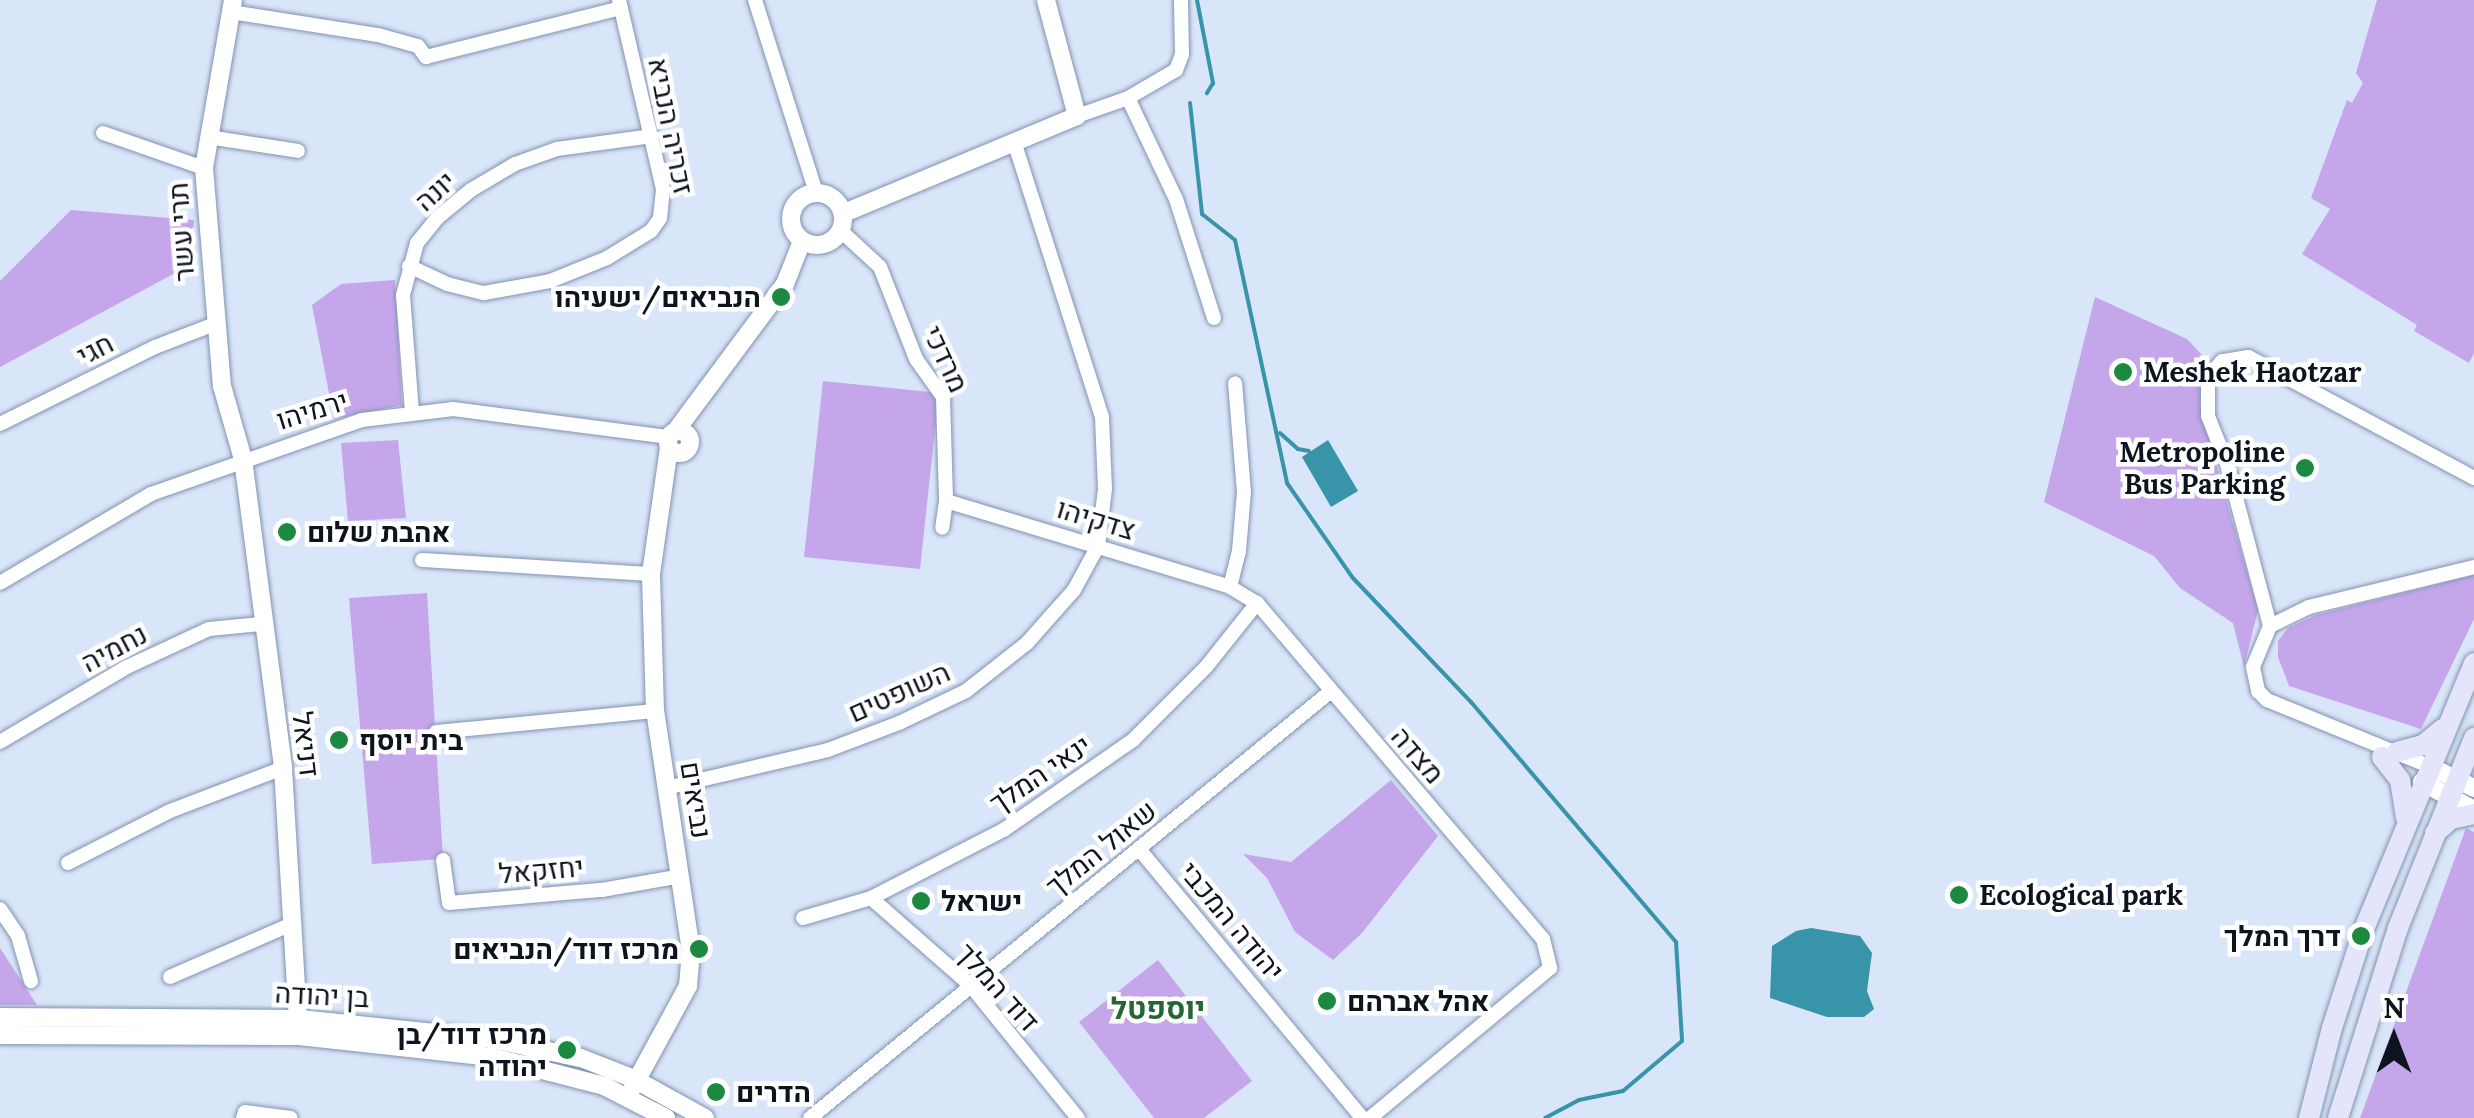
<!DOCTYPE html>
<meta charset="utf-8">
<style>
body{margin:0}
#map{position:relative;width:2474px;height:1118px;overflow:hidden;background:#d9e5f9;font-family:Lora,Heebo,serif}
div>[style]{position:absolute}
.green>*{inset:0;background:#c5a6eb}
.water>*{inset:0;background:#3894a9}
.stream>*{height:4px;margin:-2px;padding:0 2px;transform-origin:2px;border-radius:2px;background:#3894a9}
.roads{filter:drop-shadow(0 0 2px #8193b1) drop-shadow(0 0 2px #8193b1)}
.minor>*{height:14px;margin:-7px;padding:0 7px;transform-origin:7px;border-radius:7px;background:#fff}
.tertiary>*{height:18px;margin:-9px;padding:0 9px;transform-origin:9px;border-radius:9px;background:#fff}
.tertiary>.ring{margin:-9px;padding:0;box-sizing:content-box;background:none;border:18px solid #fff;border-radius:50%}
.secondary>*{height:20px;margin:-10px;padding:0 10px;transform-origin:10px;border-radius:10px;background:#e4e5fa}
.dots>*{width:28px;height:28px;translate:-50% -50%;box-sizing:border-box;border:5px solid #fff;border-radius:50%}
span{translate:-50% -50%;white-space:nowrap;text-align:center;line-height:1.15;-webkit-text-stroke:9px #fff;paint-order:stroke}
.street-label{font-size:28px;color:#0e141f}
.poi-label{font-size:28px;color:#0e141f;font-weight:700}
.right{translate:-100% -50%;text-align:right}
.left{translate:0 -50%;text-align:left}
.neighbourhood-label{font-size:30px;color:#266636;font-weight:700}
.north{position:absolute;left:2344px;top:988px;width:100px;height:100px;-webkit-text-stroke:8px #fff;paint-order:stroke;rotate:0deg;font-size:28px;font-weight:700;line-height:40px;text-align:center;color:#0e141f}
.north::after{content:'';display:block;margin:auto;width:35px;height:45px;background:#0e141f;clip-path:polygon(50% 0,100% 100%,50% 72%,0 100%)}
</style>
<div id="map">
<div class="green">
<div style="clip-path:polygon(2377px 0,2474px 0,2474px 353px,2469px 363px,2414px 331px,2417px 325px,2302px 254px,2330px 209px,2311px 198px,2347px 100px,2352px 103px,2363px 83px,2356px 73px)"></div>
<div style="clip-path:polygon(71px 210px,194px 220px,192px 264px,0 367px,0 281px)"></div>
<div style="clip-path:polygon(395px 280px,402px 405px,334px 419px,312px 305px,341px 284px)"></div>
<div style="clip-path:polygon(2095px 297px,2187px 339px,2203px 356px,2200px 408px,2258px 610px,2244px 667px,2233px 623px,2180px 588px,2154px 556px,2044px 502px)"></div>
<div style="clip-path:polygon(823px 381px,939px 393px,920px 569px,804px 557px)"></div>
<div style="clip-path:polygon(398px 440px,406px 518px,348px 521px,341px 443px)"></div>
<div style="clip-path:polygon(2474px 575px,2474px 619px,2421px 729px,2289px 686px,2278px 657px,2278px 641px,2288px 628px,2316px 615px)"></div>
<div style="clip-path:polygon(427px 593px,443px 859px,372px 864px,349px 598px)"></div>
<div style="clip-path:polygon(1391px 780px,1438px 836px,1362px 933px,1333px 960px,1295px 932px,1267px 878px,1243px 854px,1291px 862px)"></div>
<div style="clip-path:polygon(2466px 828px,2474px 832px,2474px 1118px,2360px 1118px)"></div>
<div style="clip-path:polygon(0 948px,37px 1005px,0 1005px)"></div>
<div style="clip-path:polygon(1158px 960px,1252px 1081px,1204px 1118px,1154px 1118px,1079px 1022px)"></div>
</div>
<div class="water">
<div style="clip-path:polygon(1328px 440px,1358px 491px,1331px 507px,1302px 457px)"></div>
<div style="clip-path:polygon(1811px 928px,1860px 936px,1872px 953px,1867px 991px,1874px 1009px,1864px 1017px,1827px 1017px,1770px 998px,1772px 946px,1796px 931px)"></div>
</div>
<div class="stream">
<div style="left:1197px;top:0;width:85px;rotate:79.1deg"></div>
<div style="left:1213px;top:83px;width:12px;rotate:121deg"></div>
<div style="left:1190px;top:103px;width:112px;rotate:83.8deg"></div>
<div style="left:1202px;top:214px;width:42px;rotate:38.2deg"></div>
<div style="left:1235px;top:240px;width:249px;rotate:77.9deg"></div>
<div style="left:1287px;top:483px;width:114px;rotate:55.3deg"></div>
<div style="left:1352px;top:577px;width:173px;rotate:46.4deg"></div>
<div style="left:1471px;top:702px;width:316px;rotate:49.5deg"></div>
<div style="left:1676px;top:942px;width:99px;rotate:86.5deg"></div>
<div style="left:1682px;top:1041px;width:77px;rotate:139.7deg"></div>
<div style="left:1623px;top:1091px;width:45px;rotate:168.4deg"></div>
<div style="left:1579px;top:1100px;width:38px;rotate:152deg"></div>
<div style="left:1280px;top:433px;width:24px;rotate:42deg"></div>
<div style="left:1298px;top:449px;width:11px;rotate:10deg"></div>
</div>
<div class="roads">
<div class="minor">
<div style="left:755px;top:0;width:201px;rotate:72.4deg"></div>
<div style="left:231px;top:12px;width:149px;rotate:8.9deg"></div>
<div style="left:378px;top:35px;width:41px;rotate:15.4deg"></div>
<div style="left:418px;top:46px;width:14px;rotate:54deg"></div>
<div style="left:426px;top:57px;width:201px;rotate:-14.1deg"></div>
<div style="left:1128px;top:98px;width:112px;rotate:64.6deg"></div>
<div style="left:1176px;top:199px;width:125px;rotate:72.3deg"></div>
<div style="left:1077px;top:116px;width:54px;rotate:-19.4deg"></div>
<div style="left:1128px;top:98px;width:56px;rotate:-30.3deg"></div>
<div style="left:1176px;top:70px;width:17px;rotate:-69deg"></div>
<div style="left:1182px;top:54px;width:54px;rotate:-91.1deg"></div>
<div style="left:103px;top:133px;width:107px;rotate:19.1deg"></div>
<div style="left:208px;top:137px;width:91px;rotate:8.8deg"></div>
<div style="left:841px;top:231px;width:53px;rotate:42.7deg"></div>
<div style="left:880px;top:267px;width:99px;rotate:68.6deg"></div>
<div style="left:916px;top:359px;width:47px;rotate:54.6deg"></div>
<div style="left:943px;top:397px;width:104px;rotate:88.3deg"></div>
<div style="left:946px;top:501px;width:27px;rotate:98deg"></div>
<div style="left:409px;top:266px;width:42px;rotate:25.3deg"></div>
<div style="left:447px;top:284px;width:38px;rotate:14deg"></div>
<div style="left:484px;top:293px;width:67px;rotate:-10.3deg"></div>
<div style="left:550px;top:281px;width:61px;rotate:-22deg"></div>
<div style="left:607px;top:258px;width:52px;rotate:-31.5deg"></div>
<div style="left:651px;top:231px;width:16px;rotate:-55deg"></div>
<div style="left:660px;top:218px;width:29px;rotate:-84deg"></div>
<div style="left:663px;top:189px;width:194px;rotate:-103.1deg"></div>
<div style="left:412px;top:412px;width:117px;rotate:-94.4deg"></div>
<div style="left:403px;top:295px;width:54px;rotate:-74.9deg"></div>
<div style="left:417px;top:243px;width:32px;rotate:-51deg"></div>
<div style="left:437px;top:218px;width:44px;rotate:-39.5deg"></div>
<div style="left:471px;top:190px;width:51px;rotate:-30.6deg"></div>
<div style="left:515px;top:164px;width:45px;rotate:-19.7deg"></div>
<div style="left:557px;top:149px;width:96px;rotate:-7.8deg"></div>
<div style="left:0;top:424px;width:173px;rotate:-26.4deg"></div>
<div style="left:155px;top:347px;width:64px;rotate:-21deg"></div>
<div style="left:2474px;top:478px;width:256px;rotate:-151.8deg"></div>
<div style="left:2248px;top:357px;width:26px;rotate:171deg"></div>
<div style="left:2222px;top:361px;width:21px;rotate:131deg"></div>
<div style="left:2208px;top:377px;width:39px;rotate:90deg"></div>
<div style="left:2208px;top:416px;width:52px;rotate:68.4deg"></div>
<div style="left:2227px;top:464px;width:168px;rotate:75.1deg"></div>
<div style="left:2270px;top:626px;width:43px;rotate:-26deg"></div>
<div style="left:2309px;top:607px;width:170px;rotate:-13.6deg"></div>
<div style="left:946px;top:501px;width:297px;rotate:16.8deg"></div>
<div style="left:1230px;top:587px;width:31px;rotate:31deg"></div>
<div style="left:1257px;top:603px;width:441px;rotate:49.6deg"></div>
<div style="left:1543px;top:939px;width:30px;rotate:76deg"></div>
<div style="left:1550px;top:968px;width:234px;rotate:140.2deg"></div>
<div style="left:422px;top:560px;width:229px;rotate:3.5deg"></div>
<div style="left:0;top:583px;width:175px;rotate:-30.5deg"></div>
<div style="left:151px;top:494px;width:224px;rotate:-19.3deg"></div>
<div style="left:362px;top:420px;width:92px;rotate:-6.9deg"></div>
<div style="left:453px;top:409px;width:218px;rotate:7.4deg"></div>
<div style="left:1230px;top:587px;width:37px;rotate:-76deg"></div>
<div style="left:1239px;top:551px;width:59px;rotate:-85.2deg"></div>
<div style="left:1244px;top:492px;width:109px;rotate:-94.7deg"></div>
<div style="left:2270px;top:626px;width:44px;rotate:112.5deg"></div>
<div style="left:2253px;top:667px;width:25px;rotate:78deg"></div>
<div style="left:2258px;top:691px;width:13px;rotate:45deg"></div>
<div style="left:2267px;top:700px;width:175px;rotate:22.2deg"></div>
<div style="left:436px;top:732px;width:220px;rotate:-5.5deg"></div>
<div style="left:0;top:742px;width:147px;rotate:-30.6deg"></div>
<div style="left:127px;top:667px;width:90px;rotate:-24.9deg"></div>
<div style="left:209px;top:629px;width:52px;rotate:-5.5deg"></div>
<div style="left:666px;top:788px;width:166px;rotate:-13.2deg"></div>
<div style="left:828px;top:750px;width:76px;rotate:-20.8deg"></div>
<div style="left:899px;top:723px;width:74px;rotate:-25.5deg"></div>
<div style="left:966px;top:691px;width:78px;rotate:-38.2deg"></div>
<div style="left:1027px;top:643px;width:71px;rotate:-48.4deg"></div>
<div style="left:1074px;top:590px;width:50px;rotate:-61.4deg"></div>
<div style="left:1098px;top:546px;width:57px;rotate:-83deg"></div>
<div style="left:1105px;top:489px;width:72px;rotate:-92.4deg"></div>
<div style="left:1102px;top:417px;width:287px;rotate:-107.7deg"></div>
<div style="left:1139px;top:849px;width:349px;rotate:50.3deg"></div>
<div style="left:443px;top:860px;width:43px;rotate:82.1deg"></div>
<div style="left:449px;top:903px;width:154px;rotate:-4.9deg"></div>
<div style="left:602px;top:890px;width:80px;rotate:-10deg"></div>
<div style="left:68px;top:863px;width:114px;rotate:-27deg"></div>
<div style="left:170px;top:811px;width:121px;rotate:-20.8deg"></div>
<div style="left:871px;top:898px;width:133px;rotate:41.3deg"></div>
<div style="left:971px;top:986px;width:170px;rotate:51deg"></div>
<div style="left:0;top:909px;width:32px;rotate:56deg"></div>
<div style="left:18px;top:936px;width:47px;rotate:73.9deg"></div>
<div style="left:803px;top:918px;width:71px;rotate:-16.4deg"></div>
<div style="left:871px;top:898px;width:151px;rotate:-27.2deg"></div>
<div style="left:1005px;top:829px;width:156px;rotate:-34.8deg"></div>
<div style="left:1133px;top:740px;width:103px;rotate:-45deg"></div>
<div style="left:1206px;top:667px;width:82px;rotate:-51.4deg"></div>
<div style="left:170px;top:977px;width:135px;rotate:-23.5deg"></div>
<div style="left:243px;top:1118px;width:6px;rotate:-72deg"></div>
<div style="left:245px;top:1112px;width:46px;rotate:7.4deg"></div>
<div style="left:810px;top:1118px;width:672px;rotate:-39.33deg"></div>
</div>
<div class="tertiary">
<div style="left:233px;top:0;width:170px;rotate:99.8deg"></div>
<div style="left:204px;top:168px;width:219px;rotate:85.3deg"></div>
<div style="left:222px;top:386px;width:76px;rotate:74deg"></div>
<div style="left:243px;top:459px;width:312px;rotate:82.6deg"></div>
<div style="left:283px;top:768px;width:268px;rotate:86.6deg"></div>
<div class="ring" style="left:791px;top:193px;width:34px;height:34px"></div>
<div style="left:844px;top:213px;width:252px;rotate:-22.6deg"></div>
<div style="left:1077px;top:116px;width:120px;rotate:-105deg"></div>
<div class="ring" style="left:668px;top:431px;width:4px;height:4px"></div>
<div style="left:675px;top:432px;width:184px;rotate:-53.4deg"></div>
<div style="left:785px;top:284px;width:46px;rotate:-68.4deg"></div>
<div style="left:2429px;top:766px;width:50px;rotate:26.1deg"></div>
<div style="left:2422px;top:782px;width:59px;rotate:28.3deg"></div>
<div style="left:0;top:1017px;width:300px;rotate:0.4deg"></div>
<div style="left:300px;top:1019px;width:193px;rotate:5.9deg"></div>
<div style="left:492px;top:1039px;width:91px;rotate:12.1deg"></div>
<div style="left:581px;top:1058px;width:57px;rotate:21.6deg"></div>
<div style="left:634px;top:1079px;width:81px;rotate:28.8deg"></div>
<div style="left:0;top:1035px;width:299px;rotate:0.2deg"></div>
<div style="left:299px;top:1036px;width:194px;rotate:6.2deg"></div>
<div style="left:492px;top:1057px;width:116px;rotate:14.5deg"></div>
<div style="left:604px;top:1086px;width:70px;rotate:27.3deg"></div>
<div style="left:633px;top:1087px;width:115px;rotate:-61.4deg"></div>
<div style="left:688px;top:986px;width:35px;rotate:-85deg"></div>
<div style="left:691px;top:951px;width:243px;rotate:-98.5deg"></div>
<div style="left:655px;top:711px;width:137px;rotate:-91.7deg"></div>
<div style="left:651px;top:574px;width:128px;rotate:-81.9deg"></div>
</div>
<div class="secondary">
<div style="left:2397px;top:752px;width:27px;rotate:-15deg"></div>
<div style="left:2423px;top:745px;width:26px;rotate:-39deg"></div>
<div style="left:2382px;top:757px;width:29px;rotate:52deg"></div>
<div style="left:2400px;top:780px;width:38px;rotate:81deg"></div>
<div style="left:2435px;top:833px;width:21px;rotate:-41deg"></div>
<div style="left:2451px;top:819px;width:24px;rotate:-12deg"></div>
<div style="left:2309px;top:1118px;width:93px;rotate:-75.7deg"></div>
<div style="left:2332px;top:1028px;width:104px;rotate:-72.1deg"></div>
<div style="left:2364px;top:929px;width:288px;rotate:-67.5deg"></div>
<div style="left:2338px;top:1118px;width:199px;rotate:-72.5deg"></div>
<div style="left:2398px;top:928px;width:205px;rotate:-68.2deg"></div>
</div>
</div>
<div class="dots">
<div style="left:781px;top:297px;background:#1c8940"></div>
<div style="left:2123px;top:372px;background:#1c8940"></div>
<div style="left:2305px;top:468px;background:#1c8940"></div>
<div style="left:287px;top:532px;background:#1c8940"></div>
<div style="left:339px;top:740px;background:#1c8940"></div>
<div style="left:1959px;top:895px;background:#1c8940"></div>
<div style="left:921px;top:901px;background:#1c8940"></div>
<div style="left:2361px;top:936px;background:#1c8940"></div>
<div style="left:699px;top:949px;background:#1c8940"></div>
<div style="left:1327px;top:1001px;background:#1c8940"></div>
<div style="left:567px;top:1050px;background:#1c8940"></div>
<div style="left:716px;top:1092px;background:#1c8940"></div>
</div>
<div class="street-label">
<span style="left:671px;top:126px;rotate:79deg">זכריה הנביא</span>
<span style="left:435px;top:191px;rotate:-42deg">יונה</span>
<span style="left:181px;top:232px;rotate:-94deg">תרי עשר</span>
<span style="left:95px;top:349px;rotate:-27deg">חגי</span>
<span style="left:946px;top:359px;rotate:65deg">מרדכי</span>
<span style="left:312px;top:410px;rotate:-17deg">ירמיהו</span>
<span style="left:1096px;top:519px;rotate:17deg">צדקיהו</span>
<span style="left:114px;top:648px;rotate:-28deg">נחמיה</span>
<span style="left:899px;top:692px;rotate:-24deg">השופטים</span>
<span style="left:306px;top:744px;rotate:83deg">דניאל</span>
<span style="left:1418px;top:755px;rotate:49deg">מצדה</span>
<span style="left:1040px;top:774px;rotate:-34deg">ינאי המלך</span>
<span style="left:696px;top:800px;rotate:81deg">נביאים</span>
<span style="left:1101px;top:848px;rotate:-39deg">שאול המלך</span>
<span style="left:541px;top:870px;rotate:-5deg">יחזקאל</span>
<span style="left:1232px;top:921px;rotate:50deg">יהודה המכבי</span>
<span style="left:998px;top:987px;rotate:48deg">דוד המלך</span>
<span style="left:322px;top:995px;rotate:3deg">בן יהודה</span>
</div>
<div class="poi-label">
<span class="right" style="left:761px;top:297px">הנביאים/ישעיהו</span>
<span class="left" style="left:2143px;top:372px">Meshek Haotzar</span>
<span class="right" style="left:2285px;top:468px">Metropoline<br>Bus Parking</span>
<span class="left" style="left:307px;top:532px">אהבת שלום</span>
<span class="left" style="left:359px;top:740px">בית יוסף</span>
<span class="left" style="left:1979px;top:895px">Ecological park</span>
<span class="left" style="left:941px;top:901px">ישראל</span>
<span class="right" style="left:2341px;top:936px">דרך המלך</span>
<span class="right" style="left:679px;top:949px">מרכז דוד/הנביאים</span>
<span class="left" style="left:1347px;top:1001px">אהל אברהם</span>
<span class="right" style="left:547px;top:1050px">מרכז דוד/בן<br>יהודה</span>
<span class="left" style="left:736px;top:1092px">הדרים</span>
</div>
<div class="neighbourhood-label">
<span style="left:1158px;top:1008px">יוספטל</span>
</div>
<div class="north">N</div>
</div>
